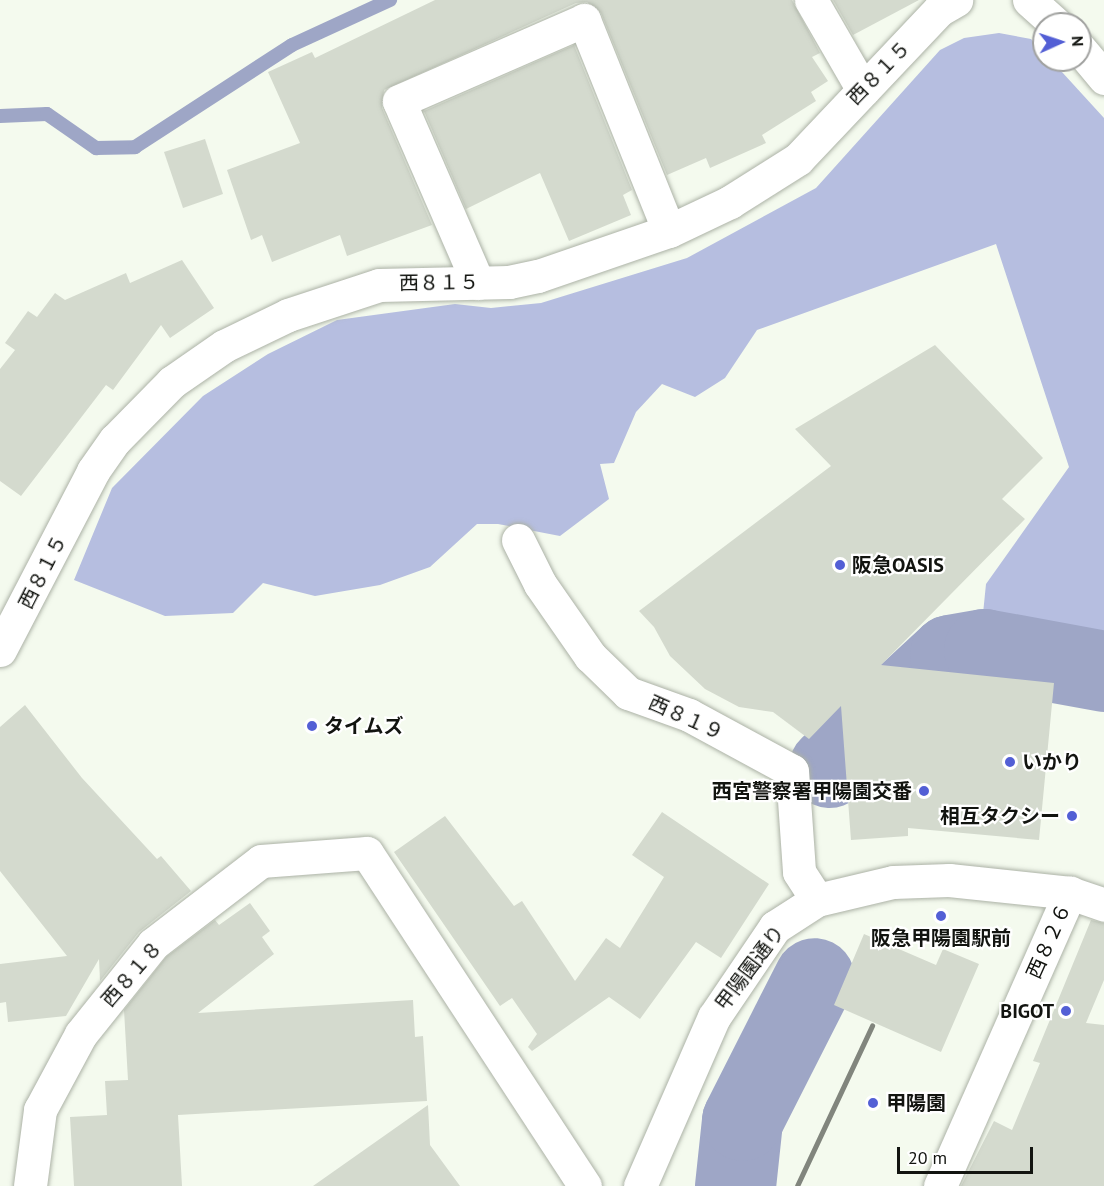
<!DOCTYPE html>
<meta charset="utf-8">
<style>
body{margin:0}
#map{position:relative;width:1104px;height:1186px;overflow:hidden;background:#f4faee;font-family:"PT Sans","Noto Sans JP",sans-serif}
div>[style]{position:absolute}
.forest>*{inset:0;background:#b6bee0}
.stream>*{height:14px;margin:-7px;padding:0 7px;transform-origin:7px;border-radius:7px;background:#9ea6c6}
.river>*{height:81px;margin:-40.5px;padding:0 40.5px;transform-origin:40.5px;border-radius:40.5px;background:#9ea6c6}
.building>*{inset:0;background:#d4dace}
.roads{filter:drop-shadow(0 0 2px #acb2a6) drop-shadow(0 0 2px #acb2a6)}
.minor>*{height:33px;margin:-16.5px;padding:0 16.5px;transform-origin:16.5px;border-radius:16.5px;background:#fff}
.tertiary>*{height:33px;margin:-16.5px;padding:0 16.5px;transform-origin:16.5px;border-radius:16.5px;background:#fff}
.rail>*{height:4.5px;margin:-2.25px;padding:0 2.25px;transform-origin:2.25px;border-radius:2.25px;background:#81857d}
.dots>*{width:16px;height:16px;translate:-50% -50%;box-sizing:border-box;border:3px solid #fff;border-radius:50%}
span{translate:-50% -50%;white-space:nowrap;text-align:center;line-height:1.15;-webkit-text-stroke:4.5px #fff;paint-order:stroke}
.street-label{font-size:20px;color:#121410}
.poi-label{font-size:20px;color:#121410;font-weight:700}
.left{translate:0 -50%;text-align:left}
.right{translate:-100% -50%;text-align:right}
.north{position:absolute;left:1032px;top:12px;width:60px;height:60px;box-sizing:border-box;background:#fff;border:2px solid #a0a19f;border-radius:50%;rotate:87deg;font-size:16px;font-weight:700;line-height:24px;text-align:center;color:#121410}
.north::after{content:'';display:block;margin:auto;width:21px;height:27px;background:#535fd5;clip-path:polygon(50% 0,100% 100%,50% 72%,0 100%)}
.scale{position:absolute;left:897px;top:1147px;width:136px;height:27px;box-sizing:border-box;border:3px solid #121410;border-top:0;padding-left:8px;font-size:18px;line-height:21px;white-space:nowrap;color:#121410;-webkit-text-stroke:4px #fff;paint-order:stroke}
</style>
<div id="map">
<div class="forest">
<div style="clip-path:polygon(999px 33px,1031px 39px,1044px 53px,1044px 60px,1051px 60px,1104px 118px,1104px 685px,978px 663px,986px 584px,1069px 467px,996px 244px,757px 330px,725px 378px,695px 397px,662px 384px,636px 412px,614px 463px,600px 464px,609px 499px,560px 536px,498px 524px,477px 524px,430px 567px,380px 585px,315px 596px,263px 583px,233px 613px,165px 616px,74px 580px,112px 488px,203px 396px,268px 354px,337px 320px,455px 304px,491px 308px,541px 303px,687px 258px,816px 188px,940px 50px,964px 38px)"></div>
</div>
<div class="stream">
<div style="left:0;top:116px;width:47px;rotate:-2.4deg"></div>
<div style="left:47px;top:114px;width:60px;rotate:34.8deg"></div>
<div style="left:96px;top:148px;width:39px;rotate:-1deg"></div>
<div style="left:135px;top:147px;width:187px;rotate:-33deg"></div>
<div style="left:292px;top:45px;width:108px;rotate:-24.7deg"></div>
</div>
<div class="river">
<div style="left:829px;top:767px;width:165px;rotate:-42.8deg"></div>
<div style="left:950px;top:655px;width:35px;rotate:-10deg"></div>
<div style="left:984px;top:649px;width:122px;rotate:10.4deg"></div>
<div style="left:735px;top:1186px;width:66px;rotate:-83.9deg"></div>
<div style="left:742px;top:1120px;width:159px;rotate:-63.1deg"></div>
</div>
<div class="building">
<div style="clip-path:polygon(435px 0,792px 0,820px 53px,812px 57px,828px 81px,811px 92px,816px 101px,762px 135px,766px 143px,710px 168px,706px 158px,667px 175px,601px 13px,587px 2px,576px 3px,384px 90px,382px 108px,432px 225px,347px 256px,340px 235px,272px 262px,262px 235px,251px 240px,227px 170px,300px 143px,268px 72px,312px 52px,315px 58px)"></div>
<div style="clip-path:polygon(833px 0,919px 0,853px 35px)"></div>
<div style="clip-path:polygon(574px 45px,632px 190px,623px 195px,631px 215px,569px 241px,540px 173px,466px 209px,424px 111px)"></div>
<div style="clip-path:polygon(205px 139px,223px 194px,183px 208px,164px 152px)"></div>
<div style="clip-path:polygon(182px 260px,214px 308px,170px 338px,161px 325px,113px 390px,106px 385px,21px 496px,0 481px,0 369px,15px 350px,5px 343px,28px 311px,37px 317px,55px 293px,65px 300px,126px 273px,130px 283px)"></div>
<div style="clip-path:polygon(935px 345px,1043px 458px,1002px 499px,1025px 519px,881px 665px,1054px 683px,1039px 840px,908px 828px,908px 836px,851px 840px,841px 706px,809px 739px,773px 712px,739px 707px,705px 689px,670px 656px,654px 627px,639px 611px,831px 466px,795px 429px)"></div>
<div style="clip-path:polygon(25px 705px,82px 778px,157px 859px,161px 856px,191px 891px,139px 932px,100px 981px,99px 959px,66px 1016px,8px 1022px,6px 1002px,0 1003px,0 964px,67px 956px,0 871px,0 727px)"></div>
<div style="clip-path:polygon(662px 812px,769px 884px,721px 958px,696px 942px,640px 1019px,609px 997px,532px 1051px,528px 1047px,537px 1034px,512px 998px,500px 1006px,394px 852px,445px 816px,514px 906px,522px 901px,575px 981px,606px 938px,620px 948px,664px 877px,632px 855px)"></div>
<div style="clip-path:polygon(250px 903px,270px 931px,262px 937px,274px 954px,198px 1013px,413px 1000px,415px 1037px,423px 1036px,427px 1101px,178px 1115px,182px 1186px,74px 1186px,70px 1117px,107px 1115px,105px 1081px,128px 1080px,124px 1010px,166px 957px,215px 920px,219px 925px)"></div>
<div style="clip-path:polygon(1091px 920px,1104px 923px,1104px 980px,1086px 1023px,1104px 1025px,1104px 1186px,961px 1186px,994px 1121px,1012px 1130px,1040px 1063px,1033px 1061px)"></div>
<div style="clip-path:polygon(864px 934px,936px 965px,943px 949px,979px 964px,941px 1052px,834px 1005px)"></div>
<div style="clip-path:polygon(428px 1105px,430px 1145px,460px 1186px,313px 1186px)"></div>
</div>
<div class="roads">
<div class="minor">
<div style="left:811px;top:0;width:104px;rotate:60deg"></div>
<div style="left:478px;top:283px;width:198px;rotate:-113.5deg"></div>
<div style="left:399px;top:101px;width:202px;rotate:-23.6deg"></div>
<div style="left:584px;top:20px;width:227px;rotate:68.1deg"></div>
<div style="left:518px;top:540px;width:49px;rotate:63.4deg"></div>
<div style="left:540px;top:584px;width:88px;rotate:55.2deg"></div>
<div style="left:590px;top:656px;width:53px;rotate:44.2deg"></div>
<div style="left:628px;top:693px;width:65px;rotate:19.8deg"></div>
<div style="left:689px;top:715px;width:117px;rotate:28.5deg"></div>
<div style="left:792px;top:771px;width:101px;rotate:86deg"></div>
<div style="left:799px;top:872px;width:33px;rotate:57deg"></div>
<div style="left:30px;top:1186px;width:77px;rotate:-82.5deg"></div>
<div style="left:40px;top:1110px;width:86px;rotate:-61.7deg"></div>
<div style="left:81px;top:1034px;width:115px;rotate:-51.3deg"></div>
<div style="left:153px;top:944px;width:136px;rotate:-37.5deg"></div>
<div style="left:261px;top:861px;width:106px;rotate:-4.3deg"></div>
<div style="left:367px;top:853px;width:398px;rotate:56.8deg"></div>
<div style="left:940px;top:1186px;width:321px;rotate:-66.1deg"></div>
</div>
<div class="tertiary">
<div style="left:1029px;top:0;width:36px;rotate:42deg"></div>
<div style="left:1080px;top:49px;width:38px;rotate:50deg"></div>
<div style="left:0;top:650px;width:202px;rotate:-62.5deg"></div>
<div style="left:93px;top:471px;width:38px;rotate:-55deg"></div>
<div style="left:115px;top:440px;width:81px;rotate:-45.5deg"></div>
<div style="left:172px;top:382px;width:63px;rotate:-34.7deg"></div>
<div style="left:224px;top:346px;width:71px;rotate:-25.8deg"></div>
<div style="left:288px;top:315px;width:96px;rotate:-18.2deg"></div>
<div style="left:379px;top:285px;width:130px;rotate:-1.3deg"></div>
<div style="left:509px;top:282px;width:30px;rotate:-12deg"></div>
<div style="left:538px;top:276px;width:139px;rotate:-19deg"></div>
<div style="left:669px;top:231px;width:68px;rotate:-25.4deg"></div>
<div style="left:730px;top:202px;width:80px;rotate:-32.3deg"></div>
<div style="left:798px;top:159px;width:205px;rotate:-46.6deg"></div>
<div style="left:939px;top:10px;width:20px;rotate:-30deg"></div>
<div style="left:640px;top:1186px;width:184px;rotate:-66.4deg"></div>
<div style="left:714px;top:1017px;width:109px;rotate:-55.9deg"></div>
<div style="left:775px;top:927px;width:50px;rotate:-32.7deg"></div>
<div style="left:817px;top:900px;width:78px;rotate:-13.3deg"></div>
<div style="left:893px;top:882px;width:56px;rotate:-2deg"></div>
<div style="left:949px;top:880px;width:122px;rotate:6.1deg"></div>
<div style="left:1070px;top:893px;width:36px;rotate:19deg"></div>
</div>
</div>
<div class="rail">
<div style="left:797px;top:1186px;width:177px;rotate:-64.9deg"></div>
</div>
<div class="dots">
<div style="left:840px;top:565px;background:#535fd5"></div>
<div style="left:312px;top:726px;background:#535fd5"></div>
<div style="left:1010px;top:762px;background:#535fd5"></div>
<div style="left:924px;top:791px;background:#535fd5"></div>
<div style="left:1072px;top:816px;background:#535fd5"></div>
<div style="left:941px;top:916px;background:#535fd5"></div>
<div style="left:1066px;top:1011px;background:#535fd5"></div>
<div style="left:873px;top:1103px;background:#535fd5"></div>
</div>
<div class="street-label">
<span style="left:879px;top:73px;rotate:-46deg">西８１５</span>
<span style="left:439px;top:283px;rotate:-1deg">西８１５</span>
<span style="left:43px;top:572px;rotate:-63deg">西８１５</span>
<span style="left:686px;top:718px;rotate:24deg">西８１９</span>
<span style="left:1049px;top:941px;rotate:-66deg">西８２６</span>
<span style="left:750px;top:968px;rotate:-53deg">甲陽園通り</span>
<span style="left:132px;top:974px;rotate:-49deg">西８１８</span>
</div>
<div class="poi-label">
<span class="left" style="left:852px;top:565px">阪急OASIS</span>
<span class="left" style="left:324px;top:726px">タイムズ</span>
<span class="left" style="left:1022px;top:762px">いかり</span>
<span class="right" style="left:912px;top:791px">西宮警察署甲陽園交番</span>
<span class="right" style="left:1060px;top:816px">相互タクシー</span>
<span style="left:941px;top:938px">阪急甲陽園駅前</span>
<span class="right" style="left:1054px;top:1011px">BIGOT</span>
<span class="left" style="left:886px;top:1103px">甲陽園</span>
</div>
<div class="north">N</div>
<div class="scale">20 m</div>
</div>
